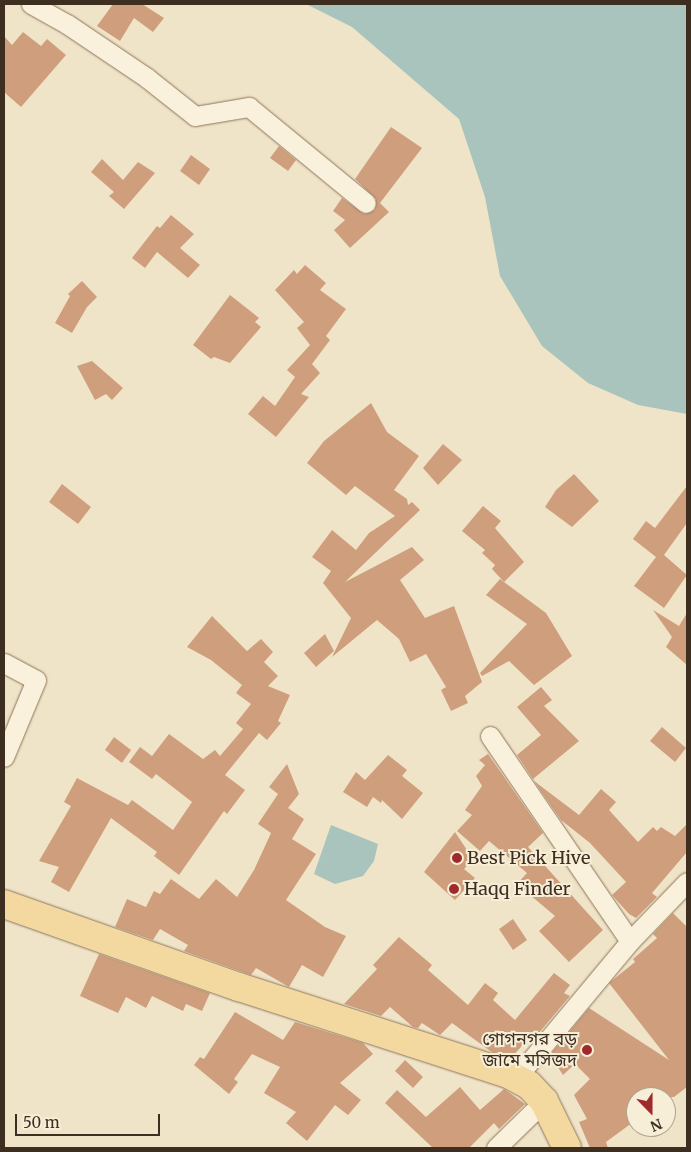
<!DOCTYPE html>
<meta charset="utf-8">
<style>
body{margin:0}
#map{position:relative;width:691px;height:1152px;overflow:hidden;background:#f0e4c8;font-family:Merriweather,"Noto Sans Bengali",serif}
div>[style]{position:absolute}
.water>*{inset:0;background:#a9c4bc}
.building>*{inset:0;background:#cf9f7d}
.roads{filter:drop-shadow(0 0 1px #8d765c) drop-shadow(0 0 1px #8d765c)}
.street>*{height:19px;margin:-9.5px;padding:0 9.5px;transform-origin:9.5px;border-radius:9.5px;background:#faf1dc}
.primary>*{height:28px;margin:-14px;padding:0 14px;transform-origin:14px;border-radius:14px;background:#f3d9a0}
.dots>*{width:14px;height:14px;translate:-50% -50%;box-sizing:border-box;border:2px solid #f7eed8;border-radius:50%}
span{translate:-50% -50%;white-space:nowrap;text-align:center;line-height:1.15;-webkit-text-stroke:4px #f7eed8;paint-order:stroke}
.poi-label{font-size:18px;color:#3d2e20}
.left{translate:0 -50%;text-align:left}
.right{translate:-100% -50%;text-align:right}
.frame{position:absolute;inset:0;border:5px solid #3d2e20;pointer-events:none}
.north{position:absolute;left:626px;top:1087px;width:50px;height:50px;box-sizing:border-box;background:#f7eed8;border:1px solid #ada18e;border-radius:50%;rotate:158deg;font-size:14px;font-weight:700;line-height:20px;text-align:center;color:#3d2e20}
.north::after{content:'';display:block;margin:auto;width:18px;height:22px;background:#9e2a2b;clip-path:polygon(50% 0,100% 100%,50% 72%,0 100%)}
.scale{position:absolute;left:15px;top:1114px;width:145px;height:22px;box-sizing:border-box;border:2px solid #3d2e20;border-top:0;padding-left:6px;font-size:15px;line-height:18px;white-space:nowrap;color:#3d2e20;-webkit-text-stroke:4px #f7eed8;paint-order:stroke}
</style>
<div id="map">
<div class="water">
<div style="clip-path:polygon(306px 4px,687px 4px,687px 414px,638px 405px,588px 383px,542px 346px,500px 276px,485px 197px,459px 119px,352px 27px)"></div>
<div style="clip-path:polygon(331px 825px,378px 844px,374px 861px,363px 876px,335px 884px,314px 874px)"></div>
</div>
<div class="building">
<div style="clip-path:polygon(113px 4px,142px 4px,164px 18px,153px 32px,134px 18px,120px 41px,97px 26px)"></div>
<div style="clip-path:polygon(23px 32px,41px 46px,47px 39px,66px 55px,21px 107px,4px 92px,4px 36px,12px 45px)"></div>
<div style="clip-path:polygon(391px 127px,422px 148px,380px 203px,389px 212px,350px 248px,334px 230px,345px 220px,333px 211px,342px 198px,364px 214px,375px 210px,376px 199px,355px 179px)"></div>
<div style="clip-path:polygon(279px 146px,296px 160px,288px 171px,270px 158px)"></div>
<div style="clip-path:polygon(191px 155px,210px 169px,199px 185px,180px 171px)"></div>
<div style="clip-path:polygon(102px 159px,123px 180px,138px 162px,155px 173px,124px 209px,109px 196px,114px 192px,91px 172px)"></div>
<div style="clip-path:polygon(171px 215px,194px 234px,180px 248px,200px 265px,188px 278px,157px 252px,145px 268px,132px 258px,157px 226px,160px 228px)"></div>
<div style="clip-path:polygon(305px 265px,326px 283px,320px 290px,346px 309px,326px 336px,330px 340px,312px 364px,320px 373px,301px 394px,309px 397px,276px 437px,248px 414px,263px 396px,275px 406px,295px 377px,287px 370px,310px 345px,297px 328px,304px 322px,275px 290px,294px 270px,297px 274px)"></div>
<div style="clip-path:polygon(82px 281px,97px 297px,87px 307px,72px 333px,55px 323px,70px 296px,68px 294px)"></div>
<div style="clip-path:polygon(230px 295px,259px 318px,255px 322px,261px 327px,230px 363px,214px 357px,211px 359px,193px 345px)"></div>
<div style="clip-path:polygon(92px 361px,123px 388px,112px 400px,106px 394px,95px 400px,77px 366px)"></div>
<div style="clip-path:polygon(371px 403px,387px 432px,419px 456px,394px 490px,407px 499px,408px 505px,412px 502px,420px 510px,345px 582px,412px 547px,424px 560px,400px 580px,425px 618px,454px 606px,482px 682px,465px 696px,468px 703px,451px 711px,441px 690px,446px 687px,426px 654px,410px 662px,399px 639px,377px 620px,332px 657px,351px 618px,323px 583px,331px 571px,312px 557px,332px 530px,356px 550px,369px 533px,395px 516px,355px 486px,346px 495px,307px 463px,324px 441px)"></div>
<div style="clip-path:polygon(443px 444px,462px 460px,438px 485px,423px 468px)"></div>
<div style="clip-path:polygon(574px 474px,599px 501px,572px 527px,545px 507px,556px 490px)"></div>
<div style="clip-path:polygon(62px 484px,91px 507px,78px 524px,49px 502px)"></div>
<div style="clip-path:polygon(687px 486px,687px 523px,664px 555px,687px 575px,664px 608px,634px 586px,656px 557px,633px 539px,646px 521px,655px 528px)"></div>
<div style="clip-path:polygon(483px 506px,501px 521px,495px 528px,524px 562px,504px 582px,492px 569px,495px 565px,482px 553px,485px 550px,462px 531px)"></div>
<div style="clip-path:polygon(500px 579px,546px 613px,572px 656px,534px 685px,509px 661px,482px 676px,480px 673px,527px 624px,486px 595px)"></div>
<div style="clip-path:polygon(653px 610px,679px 626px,687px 613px,687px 665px,666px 647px,672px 637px)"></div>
<div style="clip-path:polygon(212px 616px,247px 651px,261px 639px,273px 652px,264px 662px,278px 676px,268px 686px,290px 695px,278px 721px,281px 723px,267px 740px,259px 733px,225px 775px,245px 790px,227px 814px,224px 811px,179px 875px,154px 856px,157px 852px,111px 818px,69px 892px,51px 882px,59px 867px,39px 861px,71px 806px,64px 802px,77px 778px,128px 805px,132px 800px,173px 830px,192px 802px,156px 774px,152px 779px,129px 762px,140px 747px,152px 756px,169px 734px,203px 759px,215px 750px,220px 756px,243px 729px,236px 723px,251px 704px,236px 693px,242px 685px,211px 660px,187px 647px)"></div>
<div style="clip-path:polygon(325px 634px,334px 651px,316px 667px,304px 653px)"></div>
<div style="clip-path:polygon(541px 687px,552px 700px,544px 706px,579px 741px,533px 779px,517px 755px,541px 735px,517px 707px)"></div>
<div style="clip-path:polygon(662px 727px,686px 748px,675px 762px,650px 741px)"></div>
<div style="clip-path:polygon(114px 737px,131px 750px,122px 763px,105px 750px)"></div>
<div style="clip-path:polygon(488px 754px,543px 833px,528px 847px,603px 930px,569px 962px,539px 931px,555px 916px,517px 884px,527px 873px,489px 841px,480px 851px,457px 831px,472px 815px,465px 810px,482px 786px,476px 776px,485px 765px,479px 760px)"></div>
<div style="clip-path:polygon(388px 755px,407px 770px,402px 776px,423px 793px,402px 819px,382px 800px,381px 803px,373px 797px,367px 807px,343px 792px,356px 772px,365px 780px)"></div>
<div style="clip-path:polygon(287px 764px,299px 794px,288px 808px,304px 819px,292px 839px,316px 854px,286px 900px,325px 927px,346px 936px,323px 977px,302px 965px,289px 987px,256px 968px,251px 975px,184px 951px,188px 945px,160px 929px,153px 940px,115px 927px,127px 899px,146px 907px,154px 891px,160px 894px,171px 879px,199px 899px,216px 879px,237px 897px,254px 870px,271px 833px,258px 824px,278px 794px,269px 787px)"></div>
<div style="clip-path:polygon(534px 781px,579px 815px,601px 789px,616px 802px,609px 810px,638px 842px,653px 827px,657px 831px,661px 827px,675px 836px,687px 824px,687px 852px,652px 893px,657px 897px,636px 918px,629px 914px,612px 895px,626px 882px,590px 843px,561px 820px)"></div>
<div style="clip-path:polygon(455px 832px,473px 859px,464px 869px,475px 878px,455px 900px,424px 872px)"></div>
<div style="clip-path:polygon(673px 913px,687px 927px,687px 1087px,674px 1097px,636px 1097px,636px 1120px,606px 1142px,608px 1148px,590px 1148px,579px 1122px,587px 1119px,574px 1095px,590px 1079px,575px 1064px,563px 1075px,550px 1055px,589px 1008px,669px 1060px,609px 983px,635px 962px,633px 959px,657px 938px,653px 934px)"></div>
<div style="clip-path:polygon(513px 919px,527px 940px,513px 950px,499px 929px)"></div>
<div style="clip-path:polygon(399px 937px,432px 965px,428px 970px,468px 1005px,485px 983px,498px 993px,493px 1000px,515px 1020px,554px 973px,570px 985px,564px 993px,570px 996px,532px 1041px,529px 1038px,511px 1058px,493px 1053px,452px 1023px,440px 1035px,422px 1023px,418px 1028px,413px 1027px,390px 1007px,381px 1016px,344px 1004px,377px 969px,373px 965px)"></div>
<div style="clip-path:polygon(99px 954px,210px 993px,202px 1011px,186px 1004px,183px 1011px,152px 996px,146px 1008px,126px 997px,118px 1013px,80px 996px)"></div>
<div style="clip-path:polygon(235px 1012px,283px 1040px,295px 1022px,363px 1043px,373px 1054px,340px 1083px,361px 1100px,348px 1115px,335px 1105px,307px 1141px,286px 1123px,296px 1112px,264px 1093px,280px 1067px,252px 1054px,234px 1079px,238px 1082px,229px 1094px,194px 1065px,200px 1057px,204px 1059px)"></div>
<div style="clip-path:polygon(405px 1060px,423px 1077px,413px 1088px,395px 1071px)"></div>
<div style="clip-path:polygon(460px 1087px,480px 1110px,504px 1089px,525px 1104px,499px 1129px,494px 1123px,469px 1148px,433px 1148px,385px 1103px,397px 1090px,426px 1117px)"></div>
</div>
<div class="roads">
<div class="street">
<div style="left:31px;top:4px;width:41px;rotate:29.1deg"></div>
<div style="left:67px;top:24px;width:97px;rotate:34deg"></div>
<div style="left:147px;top:78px;width:61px;rotate:38.4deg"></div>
<div style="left:195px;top:116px;width:55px;rotate:-9.5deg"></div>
<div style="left:249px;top:107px;width:151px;rotate:39.4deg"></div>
<div style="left:4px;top:663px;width:36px;rotate:28deg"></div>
<div style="left:36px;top:680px;width:83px;rotate:112.6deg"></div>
<div style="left:490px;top:736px;width:248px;rotate:55.7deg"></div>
<div style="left:516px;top:1078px;width:178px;rotate:-50.2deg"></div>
<div style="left:630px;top:941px;width:82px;rotate:-46deg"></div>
<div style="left:496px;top:1148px;width:67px;rotate:-44.4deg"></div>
</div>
<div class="primary">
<div style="left:4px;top:904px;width:249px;rotate:19.5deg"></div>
<div style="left:239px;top:987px;width:281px;rotate:17.9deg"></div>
<div style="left:506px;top:1073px;width:26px;rotate:28deg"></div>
<div style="left:529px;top:1085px;width:22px;rotate:47deg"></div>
<div style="left:544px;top:1101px;width:52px;rotate:63.9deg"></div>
</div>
</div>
<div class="dots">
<div style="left:457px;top:858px;background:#9e2a2b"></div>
<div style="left:454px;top:889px;background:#9e2a2b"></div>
<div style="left:587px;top:1050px;background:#9e2a2b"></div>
</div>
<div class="poi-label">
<span class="left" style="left:467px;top:858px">Best Pick Hive</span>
<span class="left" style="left:464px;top:889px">Haqq Finder</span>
<span class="right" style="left:577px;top:1050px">গোগনগর বড়<br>জামে মসিজদ</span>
</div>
<div class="frame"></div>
<div class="north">N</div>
<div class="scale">50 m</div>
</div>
